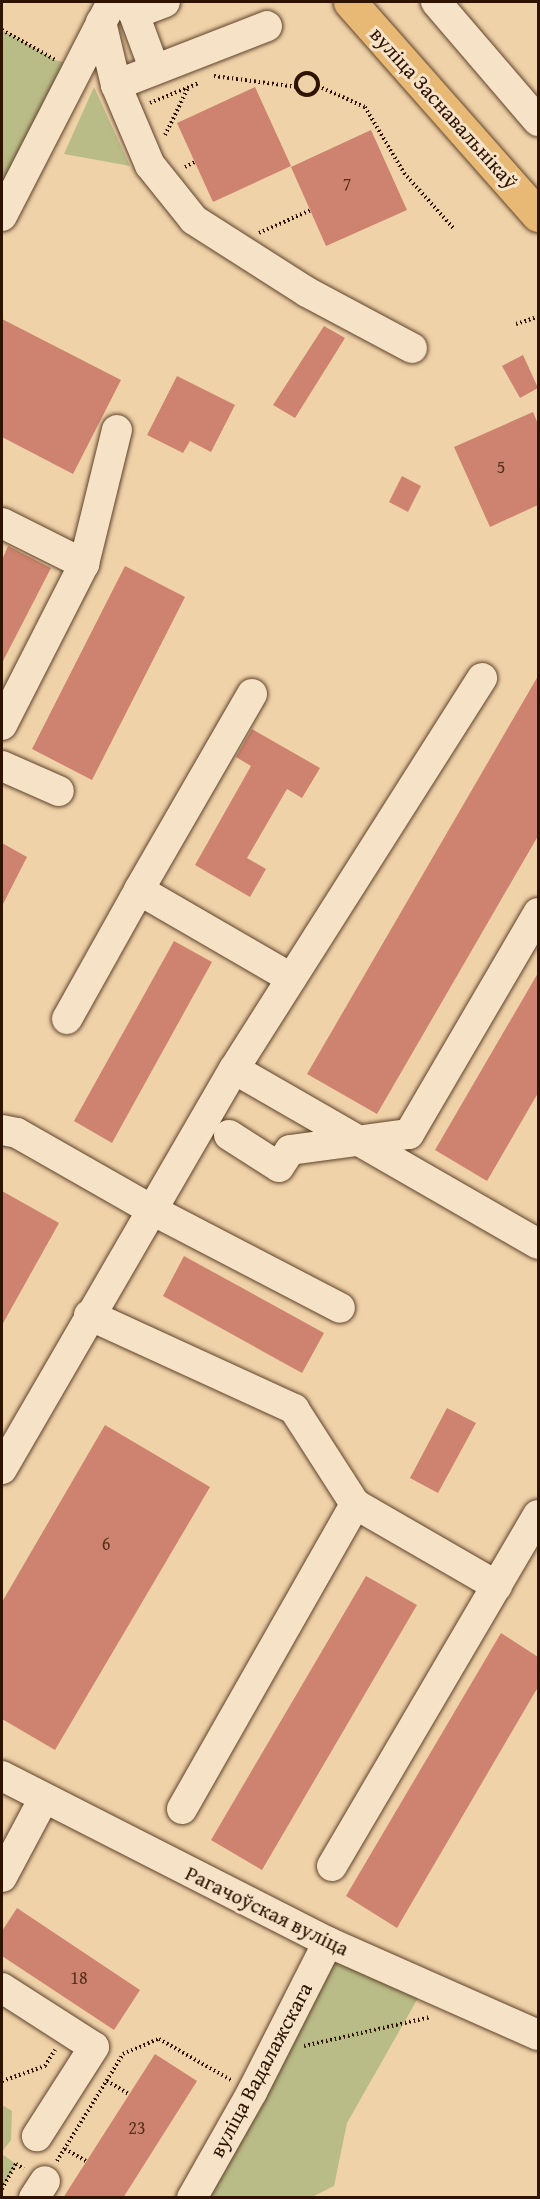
<!DOCTYPE html>
<meta charset="utf-8">
<style>
body{margin:0}
#map{position:relative;width:540px;height:2199px;overflow:hidden;background:#f0d2a9;font-family:"Gentium Book Plus",serif}
div>[style]{position:absolute}
.green>*{inset:0;background:#babc88}
.building>*{inset:0;background:#cd836f}
.path>*{height:4px;margin-top:-2px;transform-origin:0;background:repeating-linear-gradient(90deg,#2e1300 0 1.5px,transparent 0 4.5px)}
.path>.ring{margin:-2px;padding:0;box-sizing:content-box;background:none;border:4px solid #2e1300;border-radius:50%}
.roads{filter:drop-shadow(0 0 2px #5e432a) drop-shadow(0 0 2px #5e432a)}
.minor>*{height:30px;margin:-15px;padding:0 15px;transform-origin:15px;border-radius:15px;background:#f5e2c7}
.major>*{height:33px;margin:-16.5px;padding:0 16.5px;transform-origin:16.5px;border-radius:16.5px;background:#e8b974}
span{translate:-50% -50%;white-space:nowrap;text-align:center;line-height:1.15;-webkit-text-stroke:6px #f5e2c7;paint-order:stroke}
.number-label{font-size:18px;color:#562f1c}
.number-label span{-webkit-text-stroke-width:0}
.street-label{font-size:21px;color:#2e1300}
.frame{position:absolute;inset:0;border:3px solid #2e1300;pointer-events:none}
</style>
<div id="map">
<div class="green">
<div style="clip-path:polygon(2px 30px,55px 60px,78px 66px,2px 197px)"></div>
<div style="clip-path:polygon(94px 87px,130px 166px,64px 154px)"></div>
<div style="clip-path:polygon(328px 1942px,426px 1984px,347px 2123px,334px 2186px,312px 2197px,198px 2198px)"></div>
<div style="clip-path:polygon(2px 2105px,12px 2111px,11px 2140px,2px 2152px)"></div>
<div style="clip-path:polygon(2px 2154px,16px 2164px,2px 2189px)"></div>
</div>
<div class="building">
<div style="clip-path:polygon(255px 87px,291px 166px,213px 202px,177px 123px)"></div>
<div style="clip-path:polygon(371px 130px,407px 210px,326px 246px,291px 167px)"></div>
<div style="clip-path:polygon(2px 319px,121px 380px,73px 474px,2px 437px)"></div>
<div style="clip-path:polygon(324px 326px,345px 338px,295px 418px,273px 405px)"></div>
<div style="clip-path:polygon(523px 355px,538px 388px,520px 398px,502px 366px)"></div>
<div style="clip-path:polygon(177px 376px,235px 405px,211px 452px,190px 441px,183px 453px,147px 435px)"></div>
<div style="clip-path:polygon(533px 412px,538px 424px,538px 505px,490px 527px,454px 447px)"></div>
<div style="clip-path:polygon(402px 476px,421px 486px,408px 512px,389px 502px)"></div>
<div style="clip-path:polygon(8px 546px,51px 568px,2px 663px,2px 560px)"></div>
<div style="clip-path:polygon(125px 566px,185px 597px,92px 780px,32px 749px)"></div>
<div style="clip-path:polygon(538px 676px,538px 836px,377px 1114px,307px 1074px)"></div>
<div style="clip-path:polygon(252px 729px,320px 768px,302px 798px,287px 789px,247px 858px,266px 869px,250px 897px,195px 865px,251px 766px,236px 757px)"></div>
<div style="clip-path:polygon(2px 843px,27px 857px,2px 906px)"></div>
<div style="clip-path:polygon(174px 941px,212px 962px,112px 1143px,74px 1121px)"></div>
<div style="clip-path:polygon(538px 973px,538px 1093px,487px 1181px,435px 1150px)"></div>
<div style="clip-path:polygon(2px 1191px,59px 1223px,2px 1325px)"></div>
<div style="clip-path:polygon(184px 1256px,324px 1333px,302px 1373px,163px 1296px)"></div>
<div style="clip-path:polygon(447px 1408px,476px 1423px,438px 1493px,410px 1478px)"></div>
<div style="clip-path:polygon(105px 1425px,210px 1487px,55px 1750px,2px 1719px,2px 1602px)"></div>
<div style="clip-path:polygon(366px 1576px,417px 1605px,262px 1870px,211px 1840px)"></div>
<div style="clip-path:polygon(501px 1633px,538px 1657px,538px 1687px,397px 1928px,346px 1896px)"></div>
<div style="clip-path:polygon(17px 1908px,140px 1990px,114px 2030px,2px 1956px,2px 1931px)"></div>
<div style="clip-path:polygon(155px 2054px,197px 2081px,123px 2198px,63px 2198px)"></div>
</div>
<div class="path">
<div style="left:2px;top:30px;width:62px;rotate:29.1deg"></div>
<div class="ring" style="left:296px;top:73px;width:18px;height:18px"></div>
<div style="left:214px;top:76px;width:84px;rotate:7.5deg"></div>
<div style="left:318px;top:86px;width:51px;rotate:24.1deg"></div>
<div style="left:365px;top:107px;width:77px;rotate:59.4deg"></div>
<div style="left:404px;top:173px;width:75px;rotate:48.2deg"></div>
<div style="left:150px;top:103px;width:53px;rotate:-22.2deg"></div>
<div style="left:165px;top:135px;width:52px;rotate:-63.9deg"></div>
<div style="left:185px;top:167px;width:11px;rotate:-27deg"></div>
<div style="left:259px;top:233px;width:57px;rotate:-23.9deg"></div>
<div style="left:516px;top:324px;width:23px;rotate:-18deg"></div>
<div style="left:304px;top:2046px;width:130px;rotate:-12.9deg"></div>
<div style="left:2px;top:2081px;width:46px;rotate:-19.2deg"></div>
<div style="left:45px;top:2066px;width:19px;rotate:-58deg"></div>
<div style="left:107px;top:2081px;width:26px;rotate:31deg"></div>
<div style="left:65px;top:2149px;width:24px;rotate:30deg"></div>
<div style="left:57px;top:2161px;width:126px;rotate:-58.3deg"></div>
<div style="left:123px;top:2054px;width:39px;rotate:-23deg"></div>
<div style="left:159px;top:2039px;width:83px;rotate:29.7deg"></div>
<div style="left:2px;top:2189px;width:29px;rotate:-61deg"></div>
<div style="left:16px;top:2164px;width:9px;rotate:32deg"></div>
</div>
<div class="roads">
<div class="minor">
<div style="left:436px;top:2px;width:157px;rotate:49.4deg"></div>
<div style="left:101px;top:22px;width:65px;rotate:76.6deg"></div>
<div style="left:116px;top:85px;width:162px;rotate:-21.3deg"></div>
<div style="left:154px;top:68px;width:58px;rotate:-110.3deg"></div>
<div style="left:134px;top:14px;width:33px;rotate:-21deg"></div>
<div style="left:116px;top:85px;width:87px;rotate:67deg"></div>
<div style="left:150px;top:165px;width:70px;rotate:51.3deg"></div>
<div style="left:194px;top:220px;width:134px;rotate:32.5deg"></div>
<div style="left:307px;top:292px;width:119px;rotate:28.1deg"></div>
<div style="left:2px;top:216px;width:241px;rotate:-62.8deg"></div>
<div style="left:2px;top:523px;width:92px;rotate:26.6deg"></div>
<div style="left:252px;top:694px;width:226px;rotate:120deg"></div>
<div style="left:139px;top:890px;width:176px;rotate:30.1deg"></div>
<div style="left:2px;top:725px;width:181px;rotate:-63deg"></div>
<div style="left:84px;top:564px;width:138px;rotate:-76.2deg"></div>
<div style="left:2px;top:766px;width:62px;rotate:23.7deg"></div>
<div style="left:67px;top:1019px;width:148px;rotate:-60.8deg"></div>
<div style="left:234px;top:1069px;width:351px;rotate:29.9deg"></div>
<div style="left:2px;top:1130px;width:15px;rotate:11deg"></div>
<div style="left:17px;top:1133px;width:153px;rotate:29.7deg"></div>
<div style="left:150px;top:1209px;width:214px;rotate:27.5deg"></div>
<div style="left:229px;top:1135px;width:59px;rotate:32.6deg"></div>
<div style="left:279px;top:1167px;width:20px;rotate:-57deg"></div>
<div style="left:290px;top:1150px;width:120px;rotate:-7.7deg"></div>
<div style="left:409px;top:1134px;width:256px;rotate:-59.7deg"></div>
<div style="left:89px;top:1315px;width:226px;rotate:24.6deg"></div>
<div style="left:294px;top:1409px;width:113px;rotate:57.3deg"></div>
<div style="left:355px;top:1504px;width:164px;rotate:30deg"></div>
<div style="left:2px;top:1469px;width:462px;rotate:-59.9deg"></div>
<div style="left:234px;top:1069px;width:463px;rotate:-57.6deg"></div>
<div style="left:2px;top:1776px;width:366px;rotate:27deg"></div>
<div style="left:328px;top:1942px;width:230px;rotate:23.9deg"></div>
<div style="left:182px;top:1809px;width:351px;rotate:-60.4deg"></div>
<div style="left:332px;top:1866px;width:407px;rotate:-59.6deg"></div>
<div style="left:2px;top:1877px;width:87px;rotate:-62deg"></div>
<div style="left:2px;top:1988px;width:109px;rotate:32.7deg"></div>
<div style="left:94px;top:2047px;width:106px;rotate:122.6deg"></div>
<div style="left:34px;top:2198px;width:20px;rotate:-57deg"></div>
<div style="left:192px;top:2198px;width:122px;rotate:-60.5deg"></div>
<div style="left:252px;top:2092px;width:168px;rotate:-63.1deg"></div>
</div>
<div class="major">
<div style="left:350px;top:2px;width:284px;rotate:48.6deg"></div>
</div>
</div>
<div class="number-label">
<span style="left:347px;top:184px">7</span>
<span style="left:501px;top:467px">5</span>
<span style="left:106px;top:1544px">6</span>
<span style="left:79px;top:1978px">18</span>
<span style="left:137px;top:2128px">23</span>
</div>
<div class="street-label">
<span style="left:444px;top:108px;rotate:48deg">вуліца Заснавальнікаў</span>
<span style="left:267px;top:1911px;rotate:26deg">Рагачоўская вуліца</span>
<span style="left:261px;top:2070px;rotate:-62deg">вуліца Вадалажскага</span>
</div>
<div class="frame"></div>
</div>
